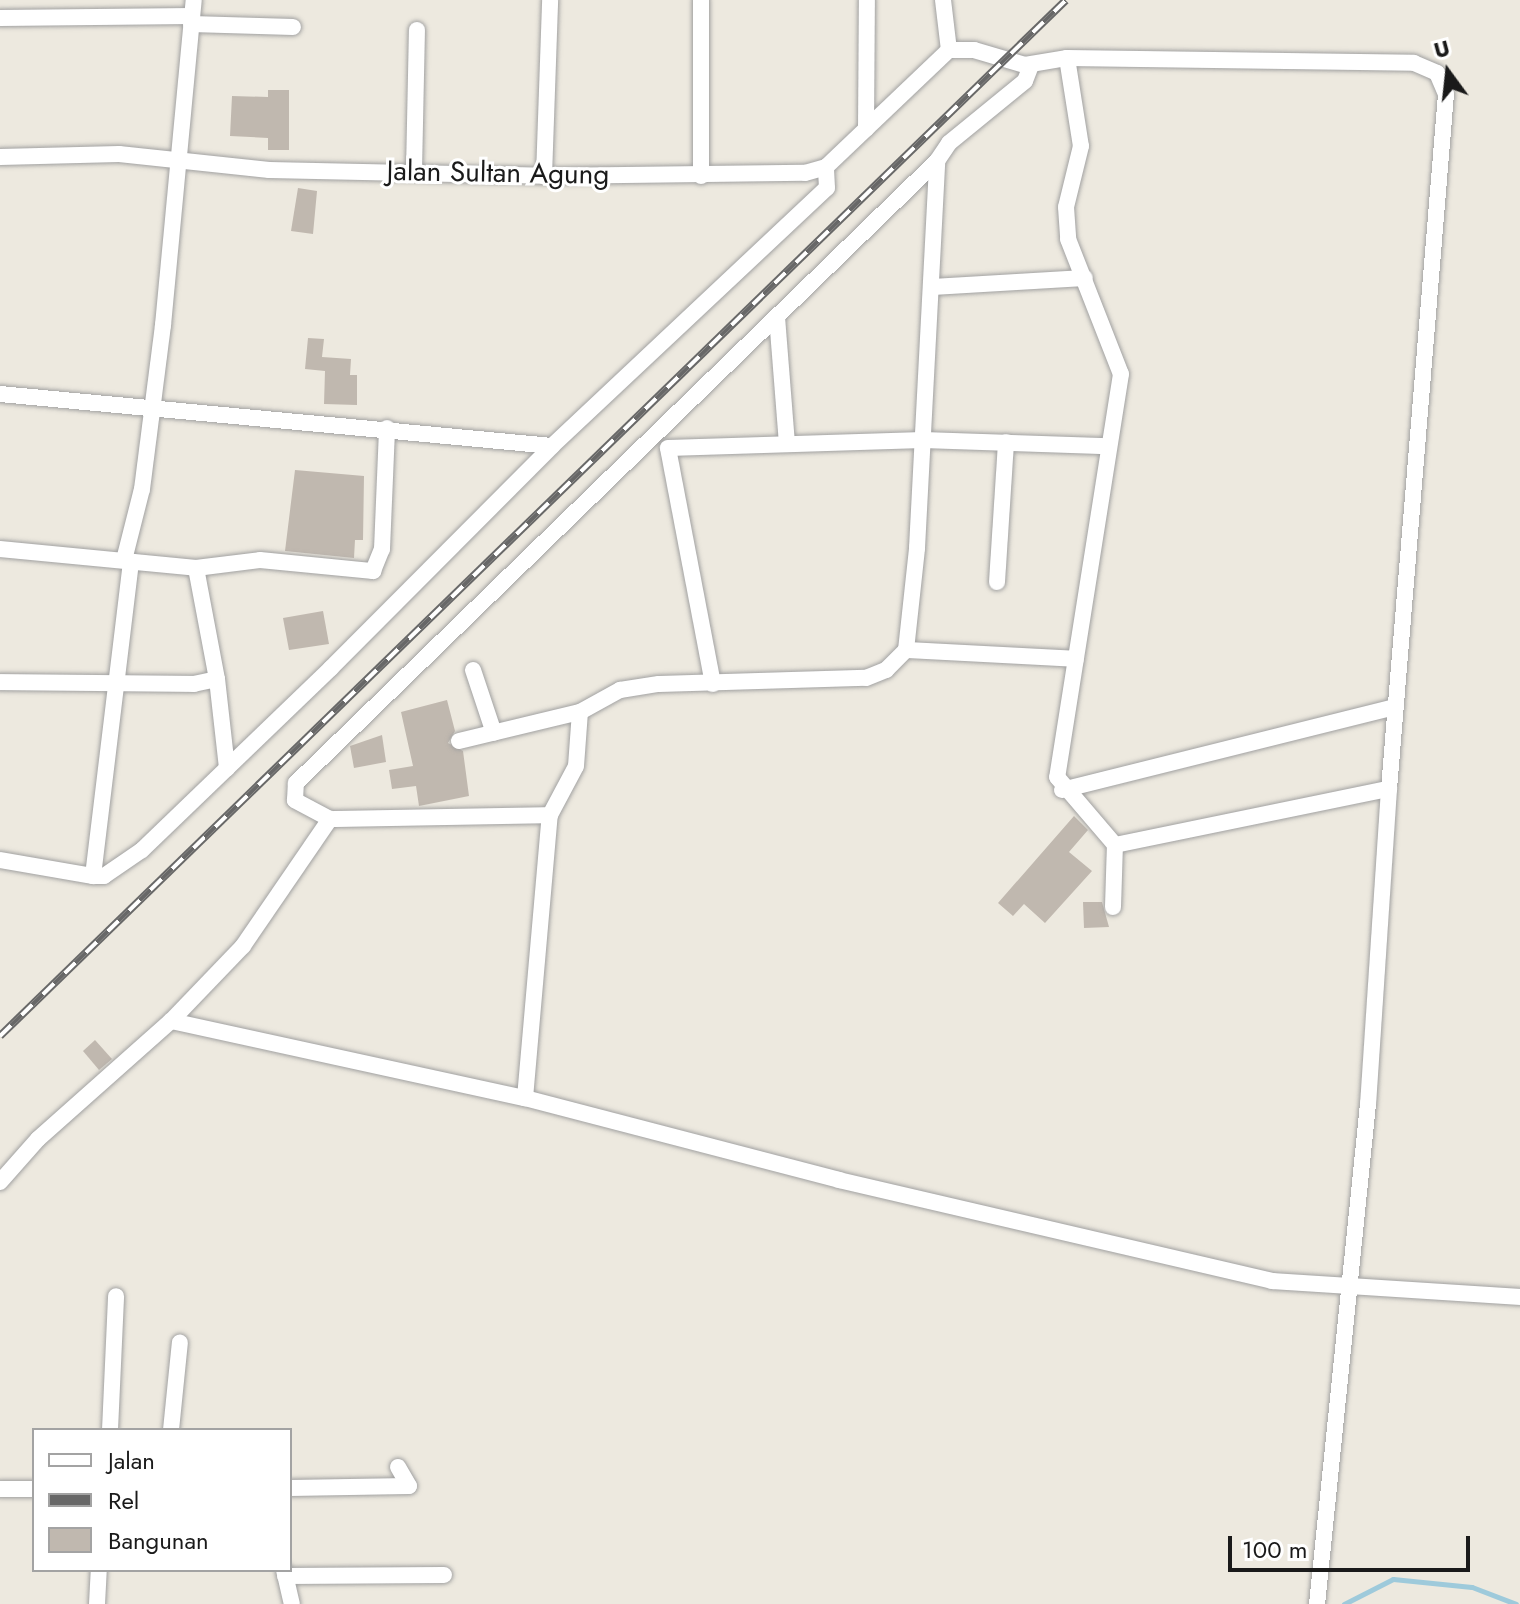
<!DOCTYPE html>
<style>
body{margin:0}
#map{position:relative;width:1520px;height:1604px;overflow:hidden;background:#ede9df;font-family:Jost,sans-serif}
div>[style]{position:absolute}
.stream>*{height:5px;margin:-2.5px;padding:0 2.5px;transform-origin:2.5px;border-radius:2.5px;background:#9ecadb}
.building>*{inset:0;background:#c0b8af}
.roads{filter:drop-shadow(0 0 2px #a1a1a1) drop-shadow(0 0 2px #a1a1a1)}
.minor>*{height:16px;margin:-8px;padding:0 8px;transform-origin:8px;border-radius:8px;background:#fff}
.rail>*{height:8px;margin-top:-4px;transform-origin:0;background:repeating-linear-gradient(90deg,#fff 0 15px,#686868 0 30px);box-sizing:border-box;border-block:2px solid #686868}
span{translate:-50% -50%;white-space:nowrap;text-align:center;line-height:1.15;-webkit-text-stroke:6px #fff;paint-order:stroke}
.street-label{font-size:28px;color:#1a1a1a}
.legend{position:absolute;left:32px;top:1428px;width:260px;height:144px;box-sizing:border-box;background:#fff;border:2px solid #a3a3a3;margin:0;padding:10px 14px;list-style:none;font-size:24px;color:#1a1a1a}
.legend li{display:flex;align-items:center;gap:16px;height:40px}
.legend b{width:40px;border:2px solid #a3a3a3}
.north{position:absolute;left:1408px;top:32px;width:80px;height:80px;-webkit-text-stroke:6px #fff;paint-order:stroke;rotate:345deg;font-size:22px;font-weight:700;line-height:32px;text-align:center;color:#1a1a1a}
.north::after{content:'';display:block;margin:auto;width:28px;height:36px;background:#1a1a1a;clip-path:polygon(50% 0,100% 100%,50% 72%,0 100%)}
.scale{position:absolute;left:1228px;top:1536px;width:242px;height:36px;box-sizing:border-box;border:4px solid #1a1a1a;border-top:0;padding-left:10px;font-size:24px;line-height:28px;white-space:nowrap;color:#1a1a1a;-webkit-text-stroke:6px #fff;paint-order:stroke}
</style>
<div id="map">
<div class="stream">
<div style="left:1344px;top:1604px;width:55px;rotate:-27deg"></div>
<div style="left:1393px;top:1579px;width:79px;rotate:5.8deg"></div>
<div style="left:1472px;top:1587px;width:47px;rotate:21.1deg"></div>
</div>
<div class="building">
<div style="clip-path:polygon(268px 90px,289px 90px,289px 150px,268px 150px,268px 138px,230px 136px,232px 96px,268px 97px)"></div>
<div style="clip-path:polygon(298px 188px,317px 191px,313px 234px,291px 231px)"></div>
<div style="clip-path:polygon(308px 338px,324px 339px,322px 357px,351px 359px,350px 375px,357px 375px,357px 405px,324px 404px,325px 371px,305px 369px)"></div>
<div style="clip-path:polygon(295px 470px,364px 476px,363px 540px,355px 540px,354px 558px,285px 551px)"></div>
<div style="clip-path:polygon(323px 611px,329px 644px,289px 650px,283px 618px)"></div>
<div style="clip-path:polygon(447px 700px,455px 731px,448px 743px,463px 751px,469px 796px,419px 806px,416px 786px,392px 789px,389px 770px,413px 766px,401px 712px)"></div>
<div style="clip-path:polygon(382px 735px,386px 762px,354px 768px,350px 746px)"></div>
<div style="clip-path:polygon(1074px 816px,1088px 830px,1069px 852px,1092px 871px,1045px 923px,1024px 904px,1013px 916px,998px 903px)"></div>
<div style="clip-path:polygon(1083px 902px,1102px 902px,1109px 927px,1084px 928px)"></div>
<div style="clip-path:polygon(95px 1040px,112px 1059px,99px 1070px,83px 1051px)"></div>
</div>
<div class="roads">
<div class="minor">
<div style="left:701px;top:0;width:176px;rotate:90deg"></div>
<div style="left:943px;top:0;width:50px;rotate:83.2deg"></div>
<div style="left:949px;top:50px;width:25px"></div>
<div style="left:974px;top:50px;width:53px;rotate:16.4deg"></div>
<div style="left:1025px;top:65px;width:43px;rotate:-9.5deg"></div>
<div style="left:1067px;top:58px;width:347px;rotate:0.8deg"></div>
<div style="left:1414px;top:63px;width:25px;rotate:23deg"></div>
<div style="left:1437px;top:73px;width:23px;rotate:67deg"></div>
<div style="left:1446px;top:94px;width:697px;rotate:94.69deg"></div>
<div style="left:1389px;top:789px;width:316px;rotate:93.8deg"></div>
<div style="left:1368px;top:1104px;width:503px;rotate:95.82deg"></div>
<div style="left:0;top:18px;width:192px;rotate:-0.6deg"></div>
<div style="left:191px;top:24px;width:102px;rotate:1.7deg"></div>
<div style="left:1067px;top:58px;width:89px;rotate:81deg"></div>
<div style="left:1081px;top:146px;width:63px;rotate:103.8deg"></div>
<div style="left:1066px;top:207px;width:32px;rotate:86deg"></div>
<div style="left:1068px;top:239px;width:145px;rotate:68.6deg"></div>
<div style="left:1121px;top:374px;width:408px;rotate:99deg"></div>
<div style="left:1057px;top:777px;width:89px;rotate:49.5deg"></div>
<div style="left:1115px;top:845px;width:280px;rotate:-11.6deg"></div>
<div style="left:866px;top:129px;width:129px;rotate:-89.6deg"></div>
<div style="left:0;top:157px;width:119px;rotate:-1.4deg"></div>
<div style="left:119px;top:154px;width:151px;rotate:6.1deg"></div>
<div style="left:269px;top:170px;width:275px;rotate:1.2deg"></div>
<div style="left:544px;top:176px;width:261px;rotate:-0.7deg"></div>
<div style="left:805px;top:173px;width:22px;rotate:-16deg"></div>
<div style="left:826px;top:167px;width:170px;rotate:-43.6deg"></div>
<div style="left:414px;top:171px;width:141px;rotate:-88.8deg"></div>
<div style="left:544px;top:176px;width:176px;rotate:-88deg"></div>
<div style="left:932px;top:287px;width:153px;rotate:-3.4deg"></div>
<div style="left:777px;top:317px;width:127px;rotate:85.5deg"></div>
<div style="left:0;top:394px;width:554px;rotate:5.38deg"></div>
<div style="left:0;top:549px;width:197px;rotate:5.5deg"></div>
<div style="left:196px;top:568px;width:113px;rotate:79.3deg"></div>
<div style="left:217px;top:679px;width:24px;rotate:168deg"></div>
<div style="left:194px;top:684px;width:194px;rotate:-179.4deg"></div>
<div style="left:124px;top:560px;width:73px;rotate:-75.8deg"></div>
<div style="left:142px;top:489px;width:165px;rotate:-82.7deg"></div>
<div style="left:163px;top:325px;width:326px;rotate:-84.6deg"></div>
<div style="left:196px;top:568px;width:64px;rotate:-7.1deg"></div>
<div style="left:260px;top:560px;width:114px;rotate:5.6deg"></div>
<div style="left:373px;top:571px;width:24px;rotate:-68deg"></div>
<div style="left:382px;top:549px;width:121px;rotate:-87.6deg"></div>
<div style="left:997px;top:582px;width:140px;rotate:-86.3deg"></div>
<div style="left:906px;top:650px;width:170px;rotate:3deg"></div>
<div style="left:473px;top:670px;width:66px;rotate:71.6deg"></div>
<div style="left:217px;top:679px;width:90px;rotate:83.6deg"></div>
<div style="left:713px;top:684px;width:240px;rotate:-100.8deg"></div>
<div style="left:668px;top:448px;width:255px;rotate:-1.8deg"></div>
<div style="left:923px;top:440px;width:185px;rotate:1.9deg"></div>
<div style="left:459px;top:741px;width:124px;rotate:-13.5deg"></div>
<div style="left:1062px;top:790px;width:343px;rotate:-14deg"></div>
<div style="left:330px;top:819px;width:40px;rotate:-152deg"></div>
<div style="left:295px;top:800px;width:17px;rotate:-87deg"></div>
<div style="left:296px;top:783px;width:893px;rotate:-44.14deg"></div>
<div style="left:937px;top:161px;width:22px;rotate:-56deg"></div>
<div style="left:949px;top:143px;width:98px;rotate:-39.2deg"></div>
<div style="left:1025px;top:81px;width:17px;rotate:-69deg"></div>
<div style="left:0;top:860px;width:94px;rotate:9.8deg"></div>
<div style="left:93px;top:876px;width:317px;rotate:-83.1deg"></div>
<div style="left:93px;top:876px;width:11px"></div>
<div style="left:104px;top:876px;width:46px;rotate:-34.4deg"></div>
<div style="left:142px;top:850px;width:262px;rotate:-43.9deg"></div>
<div style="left:331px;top:668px;width:313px;rotate:-45.1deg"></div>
<div style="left:552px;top:446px;width:377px;rotate:-43.2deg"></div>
<div style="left:827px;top:188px;width:21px;rotate:-93deg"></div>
<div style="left:1113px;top:907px;width:62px;rotate:-88.2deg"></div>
<div style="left:171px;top:1021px;width:104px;rotate:-46.2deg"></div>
<div style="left:243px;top:946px;width:154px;rotate:-55.6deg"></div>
<div style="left:330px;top:819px;width:220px;rotate:-1deg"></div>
<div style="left:525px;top:1098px;width:284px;rotate:-85deg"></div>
<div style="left:550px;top:815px;width:55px;rotate:-62deg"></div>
<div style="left:576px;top:766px;width:54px;rotate:-85.8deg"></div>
<div style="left:580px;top:712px;width:46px;rotate:-28.8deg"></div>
<div style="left:620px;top:690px;width:39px;rotate:-9deg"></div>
<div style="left:659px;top:684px;width:207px;rotate:-1.7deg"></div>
<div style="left:866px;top:678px;width:22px;rotate:-22deg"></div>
<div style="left:886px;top:670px;width:28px;rotate:-45deg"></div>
<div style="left:906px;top:650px;width:103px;rotate:-83.8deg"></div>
<div style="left:917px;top:548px;width:388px;rotate:-87deg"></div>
<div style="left:0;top:1182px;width:57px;rotate:-48.5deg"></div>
<div style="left:38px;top:1139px;width:178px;rotate:-41.6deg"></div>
<div style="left:171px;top:1021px;width:362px;rotate:12.3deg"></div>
<div style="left:525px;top:1098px;width:325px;rotate:14.6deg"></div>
<div style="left:839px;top:1180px;width:445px;rotate:13.1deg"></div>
<div style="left:1272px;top:1281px;width:249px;rotate:3.7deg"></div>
<div style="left:110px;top:1430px;width:134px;rotate:-87.4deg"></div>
<div style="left:171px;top:1430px;width:88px;rotate:-84.2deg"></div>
<div style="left:290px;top:1488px;width:119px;rotate:-1deg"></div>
<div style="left:409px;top:1486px;width:22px;rotate:-120deg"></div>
<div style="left:0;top:1489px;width:34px"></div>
<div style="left:284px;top:1570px;width:35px;rotate:77deg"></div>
<div style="left:285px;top:1576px;width:159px;rotate:-0.4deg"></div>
<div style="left:97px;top:1604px;width:34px;rotate:-87deg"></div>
</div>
</div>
<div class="rail">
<div style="left:0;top:1036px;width:1486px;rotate:-44.18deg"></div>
</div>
<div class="street-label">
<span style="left:498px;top:173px;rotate:1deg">Jalan Sultan Agung</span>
</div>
<ul class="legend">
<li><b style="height:10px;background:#fff"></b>Jalan</li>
<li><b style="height:10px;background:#686868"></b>Rel</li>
<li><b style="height:22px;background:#c0b8af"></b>Bangunan</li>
</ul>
<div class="north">U</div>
<div class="scale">100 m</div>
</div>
